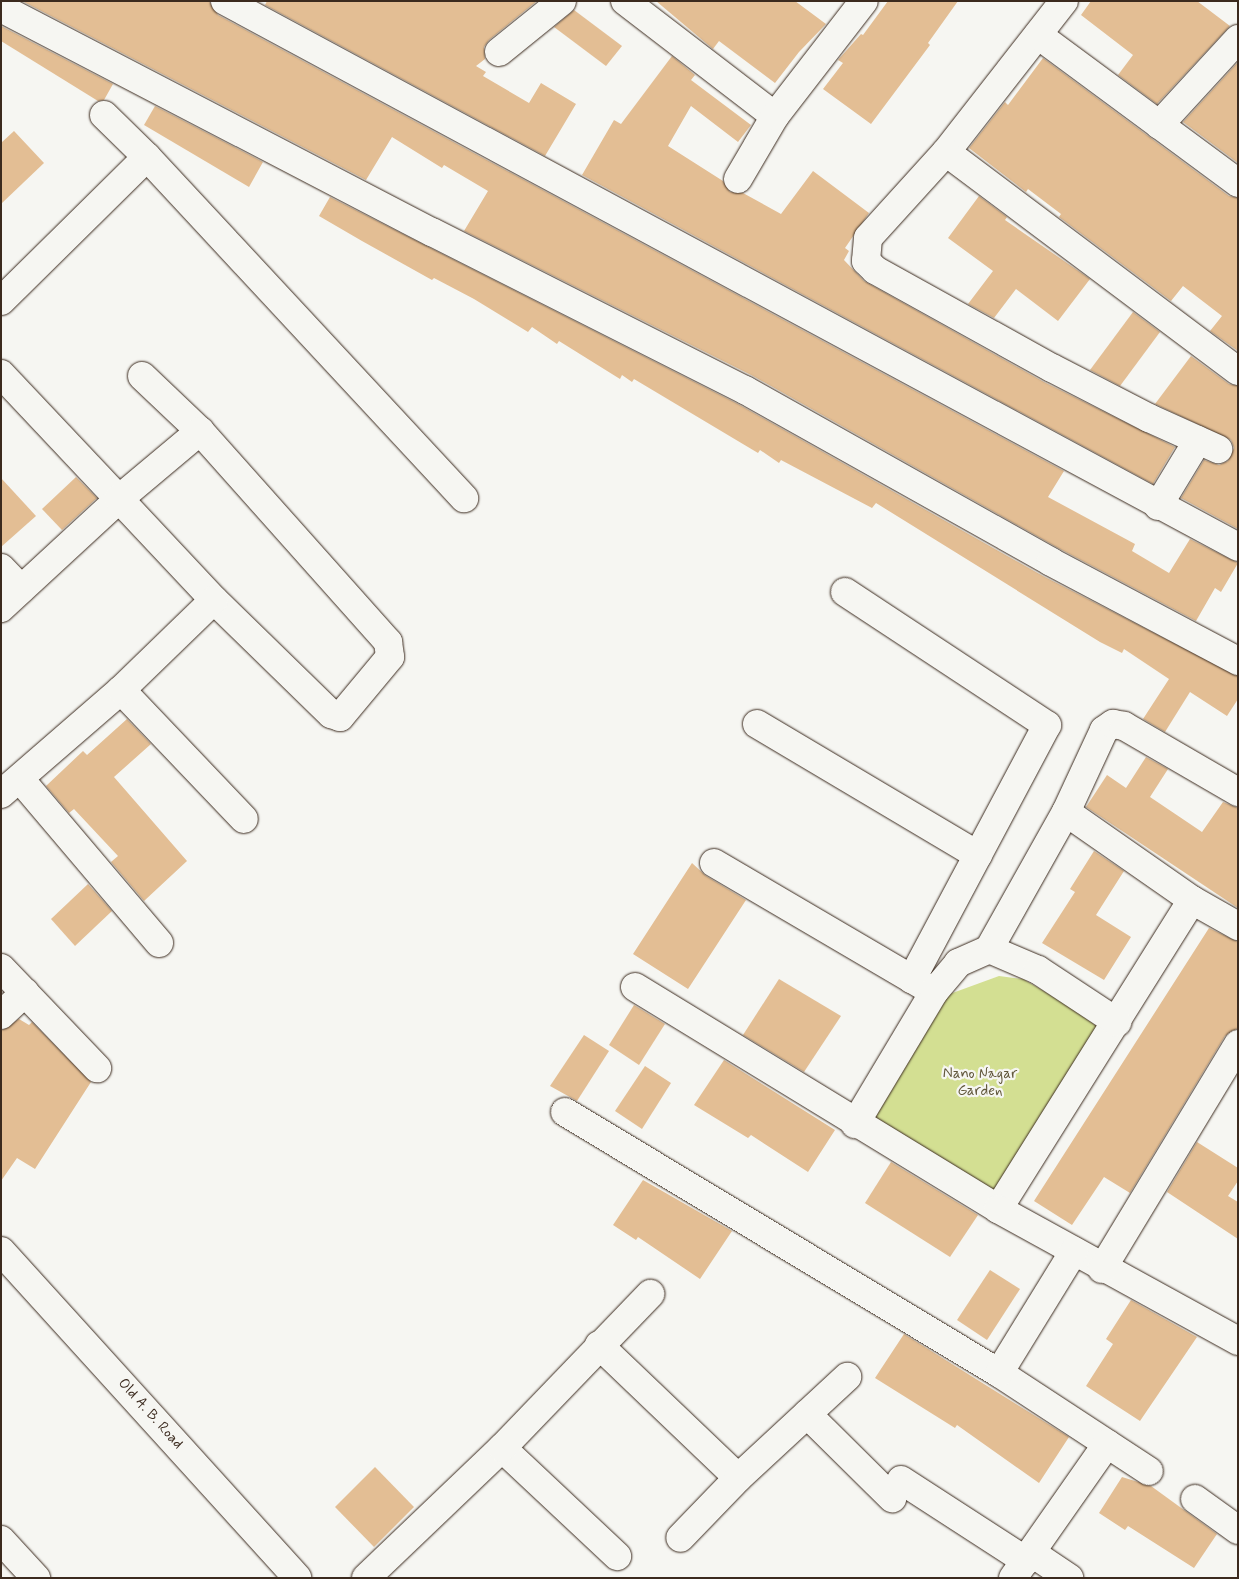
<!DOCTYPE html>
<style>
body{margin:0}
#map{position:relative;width:1239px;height:1579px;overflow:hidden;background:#f6f6f2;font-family:Mynerve,sans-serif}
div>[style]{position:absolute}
.green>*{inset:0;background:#d3df92}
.building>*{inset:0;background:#e3be94}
.roads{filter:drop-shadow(0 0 1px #3b2a1e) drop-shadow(0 0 1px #3b2a1e)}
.street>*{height:28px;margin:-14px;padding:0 14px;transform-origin:14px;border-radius:14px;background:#f6f6f2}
.secondary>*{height:28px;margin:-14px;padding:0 14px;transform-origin:14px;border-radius:14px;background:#f6f6f2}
span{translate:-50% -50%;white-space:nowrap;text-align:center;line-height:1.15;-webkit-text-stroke:4.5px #f6f6f2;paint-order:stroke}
.park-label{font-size:15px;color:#61573b}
.street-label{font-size:15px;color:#3b2a1e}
.frame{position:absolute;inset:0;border:2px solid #3b2a1e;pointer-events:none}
</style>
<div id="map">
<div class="green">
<div style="clip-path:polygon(999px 976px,1023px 979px,1068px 1005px,1102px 1030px,996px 1199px,870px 1125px,947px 995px)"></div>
</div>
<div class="building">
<div style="clip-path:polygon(22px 1px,209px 1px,218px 15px,1064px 471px,1048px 497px,1135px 544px,1132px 551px,1169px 573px,1190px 539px,1238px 563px,1221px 592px,1215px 588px,1196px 621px,1058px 548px,753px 376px,464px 231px,488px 191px,444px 165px,442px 168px,392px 137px,366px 180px)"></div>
<div style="clip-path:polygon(267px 1px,537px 1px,489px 40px,484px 47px,485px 59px,476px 66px,486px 72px,483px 76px,529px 103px,541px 83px,576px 104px,545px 156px,265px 5px)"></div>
<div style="clip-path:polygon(656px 1px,795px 1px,826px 24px,799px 52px,775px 83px,719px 41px,713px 49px)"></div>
<div style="clip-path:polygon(888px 1px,958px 1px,928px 43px,930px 45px,871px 124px,823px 89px,843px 63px,838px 60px,861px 34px,863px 35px)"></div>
<div style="clip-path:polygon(1091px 1px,1197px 1px,1230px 26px,1157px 104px,1118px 75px,1133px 55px,1081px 15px)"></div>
<div style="clip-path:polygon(574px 10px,622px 46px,606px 66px,554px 27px)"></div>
<div style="clip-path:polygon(1px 26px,113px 84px,104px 100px,98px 101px,1px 41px)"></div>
<div style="clip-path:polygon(672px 56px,695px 75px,691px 80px,751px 125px,738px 142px,691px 106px,668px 146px,723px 181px,730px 192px,743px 193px,781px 214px,813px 171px,869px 213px,845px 248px,849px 251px,844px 260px,864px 281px,1044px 382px,1175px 447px,1153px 484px,582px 175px,614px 120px,621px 124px)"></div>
<div style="clip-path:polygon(1043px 58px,1229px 196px,1238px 198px,1238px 351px,1210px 331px,1222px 316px,1183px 286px,1171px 301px,1059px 217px,1061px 214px,1028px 189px,1026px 192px,969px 148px,1005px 102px,1008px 105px)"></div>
<div style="clip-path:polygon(1238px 62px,1238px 163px,1183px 122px)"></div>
<div style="clip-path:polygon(155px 106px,263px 162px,249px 187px,144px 125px)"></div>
<div style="clip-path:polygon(14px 131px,44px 163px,1px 204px,1px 143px)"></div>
<div style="clip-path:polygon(979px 196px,1007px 217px,1005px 220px,1090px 279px,1058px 321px,1016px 289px,994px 318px,968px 304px,993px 271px,948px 238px)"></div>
<div style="clip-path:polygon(330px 197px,738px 404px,1043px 576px,1238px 676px,1238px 699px,1227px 716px,1190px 692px,1165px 732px,1143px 719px,1169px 679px,1124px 649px,1122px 653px,1100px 642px,876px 503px,872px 508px,781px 460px,779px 463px,760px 450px,758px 453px,634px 379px,632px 382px,622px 375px,620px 379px,559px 341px,557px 344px,532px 327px,528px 332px,474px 299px,434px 278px,432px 280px,362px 241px,319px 216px)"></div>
<div style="clip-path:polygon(1133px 312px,1160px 332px,1120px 386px,1090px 370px)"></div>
<div style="clip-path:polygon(1191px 356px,1229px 384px,1238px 386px,1238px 529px,1181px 498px,1204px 460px,1219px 465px,1228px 461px,1234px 448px,1231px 440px,1155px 404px)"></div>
<div style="clip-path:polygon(76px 477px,97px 498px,62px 530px,42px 509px)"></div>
<div style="clip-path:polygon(1px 478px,36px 516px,1px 547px)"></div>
<div style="clip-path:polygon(127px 719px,151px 744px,114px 777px,187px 861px,144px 901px,111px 862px,118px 856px,74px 809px,69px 813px,46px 786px,83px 751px,87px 755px)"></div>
<div style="clip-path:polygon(1146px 757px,1168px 769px,1150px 797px,1202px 832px,1223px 802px,1238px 808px,1238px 908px,1086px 807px,1107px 775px,1126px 788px)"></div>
<div style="clip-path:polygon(1094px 851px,1124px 871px,1096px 915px,1131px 937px,1104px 980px,1042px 943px,1075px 892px,1070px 889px)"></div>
<div style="clip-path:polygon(692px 863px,706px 876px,746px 900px,688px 989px,633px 954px)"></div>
<div style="clip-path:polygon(88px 884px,112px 911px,75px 946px,51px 919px)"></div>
<div style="clip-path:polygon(1209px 928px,1238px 942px,1238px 1028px,1225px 1036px,1130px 1193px,1104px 1177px,1072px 1225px,1034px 1201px)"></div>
<div style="clip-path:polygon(779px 979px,841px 1016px,804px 1072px,743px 1035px)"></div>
<div style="clip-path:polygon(634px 1005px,665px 1024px,639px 1065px,609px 1045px)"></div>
<div style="clip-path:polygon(19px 1019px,29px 1025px,32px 1022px,91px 1082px,35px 1169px,17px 1158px,1px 1181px,1px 1031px)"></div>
<div style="clip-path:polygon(584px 1035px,609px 1051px,577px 1101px,550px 1086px)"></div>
<div style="clip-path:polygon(724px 1060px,835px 1130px,808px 1172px,751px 1135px,748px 1138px,694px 1105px)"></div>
<div style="clip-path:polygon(645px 1066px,671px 1083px,642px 1129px,615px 1111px)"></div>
<div style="clip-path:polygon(1197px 1142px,1238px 1168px,1238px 1181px,1228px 1196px,1238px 1202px,1238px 1239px,1167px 1192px)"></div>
<div style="clip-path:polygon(891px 1162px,978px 1215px,950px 1257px,865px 1203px)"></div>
<div style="clip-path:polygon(643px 1180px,732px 1231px,700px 1279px,638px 1237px,636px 1240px,613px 1225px)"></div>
<div style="clip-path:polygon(990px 1270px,1020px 1289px,987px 1340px,957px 1320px)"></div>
<div style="clip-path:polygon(1131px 1300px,1197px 1337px,1140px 1421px,1086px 1386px,1113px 1344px,1106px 1339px)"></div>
<div style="clip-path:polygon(904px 1334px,1069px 1437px,1039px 1483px,957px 1425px,955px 1428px,875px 1378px)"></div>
<div style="clip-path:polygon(375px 1467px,414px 1507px,374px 1547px,335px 1507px)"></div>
<div style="clip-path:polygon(1122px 1477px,1151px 1486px,1217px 1534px,1194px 1568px,1128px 1526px,1125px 1530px,1099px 1513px)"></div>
</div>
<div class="roads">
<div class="street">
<div style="left:225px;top:1px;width:1151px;rotate:28.32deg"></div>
<div style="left:625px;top:1px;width:189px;rotate:37.5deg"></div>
<div style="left:1064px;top:1px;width:192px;rotate:128deg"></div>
<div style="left:946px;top:152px;width:365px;rotate:36.9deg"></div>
<div style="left:1px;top:8px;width:486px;rotate:27.5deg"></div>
<div style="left:432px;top:232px;width:351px;rotate:26.8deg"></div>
<div style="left:745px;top:390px;width:351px;rotate:29.3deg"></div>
<div style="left:1051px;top:562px;width:212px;rotate:27.9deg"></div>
<div style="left:1038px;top:35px;width:249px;rotate:36.5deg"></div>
<div style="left:499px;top:52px;width:81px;rotate:-39deg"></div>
<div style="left:104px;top:115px;width:60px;rotate:44.3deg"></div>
<div style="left:147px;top:157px;width:466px;rotate:47.1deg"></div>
<div style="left:1159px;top:125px;width:117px;rotate:-47.4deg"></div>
<div style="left:946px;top:152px;width:116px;rotate:132.2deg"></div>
<div style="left:868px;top:238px;width:23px;rotate:95deg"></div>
<div style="left:866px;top:261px;width:13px;rotate:45deg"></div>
<div style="left:875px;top:270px;width:202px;rotate:29deg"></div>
<div style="left:1052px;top:368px;width:109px;rotate:27.3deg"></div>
<div style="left:1149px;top:418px;width:76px;rotate:24.2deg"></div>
<div style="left:738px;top:179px;width:73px;rotate:-59.6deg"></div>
<div style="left:775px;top:116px;width:145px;rotate:-52.3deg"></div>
<div style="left:1px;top:301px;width:205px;rotate:-44.6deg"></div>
<div style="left:1px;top:374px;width:172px;rotate:46.7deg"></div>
<div style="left:119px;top:499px;width:161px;rotate:137.3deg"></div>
<div style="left:142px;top:376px;width:80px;rotate:43.5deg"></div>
<div style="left:200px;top:431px;width:283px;rotate:48.3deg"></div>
<div style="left:388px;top:642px;width:15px;rotate:82deg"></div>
<div style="left:390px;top:657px;width:78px;rotate:129.8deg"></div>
<div style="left:340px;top:717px;width:9px;rotate:-162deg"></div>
<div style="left:331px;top:714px;width:163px;rotate:-135.7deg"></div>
<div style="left:214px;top:600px;width:139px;rotate:-133.2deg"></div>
<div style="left:119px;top:499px;width:106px;rotate:-40deg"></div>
<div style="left:1158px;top:506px;width:77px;rotate:-58.8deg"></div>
<div style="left:1px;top:568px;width:29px;rotate:46deg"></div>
<div style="left:845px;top:592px;width:242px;rotate:33.4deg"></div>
<div style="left:1047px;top:725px;width:288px;rotate:118deg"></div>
<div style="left:121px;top:690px;width:178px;rotate:46.4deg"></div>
<div style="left:757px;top:724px;width:257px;rotate:30.7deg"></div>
<div style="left:20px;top:779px;width:215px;rotate:49.7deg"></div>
<div style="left:1px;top:794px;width:159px;rotate:-40.9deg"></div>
<div style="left:121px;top:690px;width:129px;rotate:-44.1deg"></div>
<div style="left:1066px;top:812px;width:90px;rotate:-65.1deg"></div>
<div style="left:1104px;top:730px;width:11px;rotate:-34deg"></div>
<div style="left:1113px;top:724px;width:11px;rotate:10deg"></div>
<div style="left:1124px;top:726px;width:132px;rotate:30.1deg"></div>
<div style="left:714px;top:863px;width:255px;rotate:30.4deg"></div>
<div style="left:934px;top:992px;width:154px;rotate:120.9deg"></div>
<div style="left:1192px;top:900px;width:53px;rotate:29.5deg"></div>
<div style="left:989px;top:949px;width:157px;rotate:-60.7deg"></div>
<div style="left:1066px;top:812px;width:154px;rotate:34.9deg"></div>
<div style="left:1192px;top:900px;width:365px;rotate:122.1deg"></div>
<div style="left:1px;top:968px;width:139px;rotate:46.2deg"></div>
<div style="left:635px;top:987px;width:426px;rotate:31.4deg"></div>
<div style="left:998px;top:1209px;width:274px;rotate:28.8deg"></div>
<div style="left:934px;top:992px;width:38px;rotate:-50deg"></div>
<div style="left:958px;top:963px;width:34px;rotate:-24deg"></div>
<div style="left:989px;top:949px;width:53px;rotate:23.2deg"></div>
<div style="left:1038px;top:970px;width:95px;rotate:33.4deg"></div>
<div style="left:1px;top:1015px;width:33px;rotate:-43deg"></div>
<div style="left:565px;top:1112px;width:506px;rotate:31.02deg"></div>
<div style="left:999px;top:1373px;width:179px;rotate:33.2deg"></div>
<div style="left:1102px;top:1269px;width:263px;rotate:-58.8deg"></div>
<div style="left:599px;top:1345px;width:192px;rotate:43.7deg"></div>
<div style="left:738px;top:1478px;width:83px;rotate:134deg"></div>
<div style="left:999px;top:1373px;width:143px;rotate:-58.4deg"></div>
<div style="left:807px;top:1414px;width:120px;rotate:44.7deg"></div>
<div style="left:502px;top:1448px;width:158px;rotate:43.2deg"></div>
<div style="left:738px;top:1478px;width:149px;rotate:-42.8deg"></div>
<div style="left:901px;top:1480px;width:149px;rotate:32.9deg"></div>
<div style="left:1195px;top:1499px;width:53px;rotate:35.8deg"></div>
<div style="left:1032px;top:1553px;width:45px;rotate:34deg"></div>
<div style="left:366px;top:1578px;width:188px;rotate:-43.7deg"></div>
<div style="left:502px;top:1448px;width:214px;rotate:-46.1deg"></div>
<div style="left:1013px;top:1578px;width:164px;rotate:-55deg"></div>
</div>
<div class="secondary">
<div style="left:1px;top:1251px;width:441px;rotate:47.8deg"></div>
<div style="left:1px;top:1540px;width:52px;rotate:47.4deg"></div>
</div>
</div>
<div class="park-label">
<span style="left:980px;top:1083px">Nano Nagar<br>Garden</span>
</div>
<div class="street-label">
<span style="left:150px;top:1414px;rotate:48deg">Old A. B. Road</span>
</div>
<div class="frame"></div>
</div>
